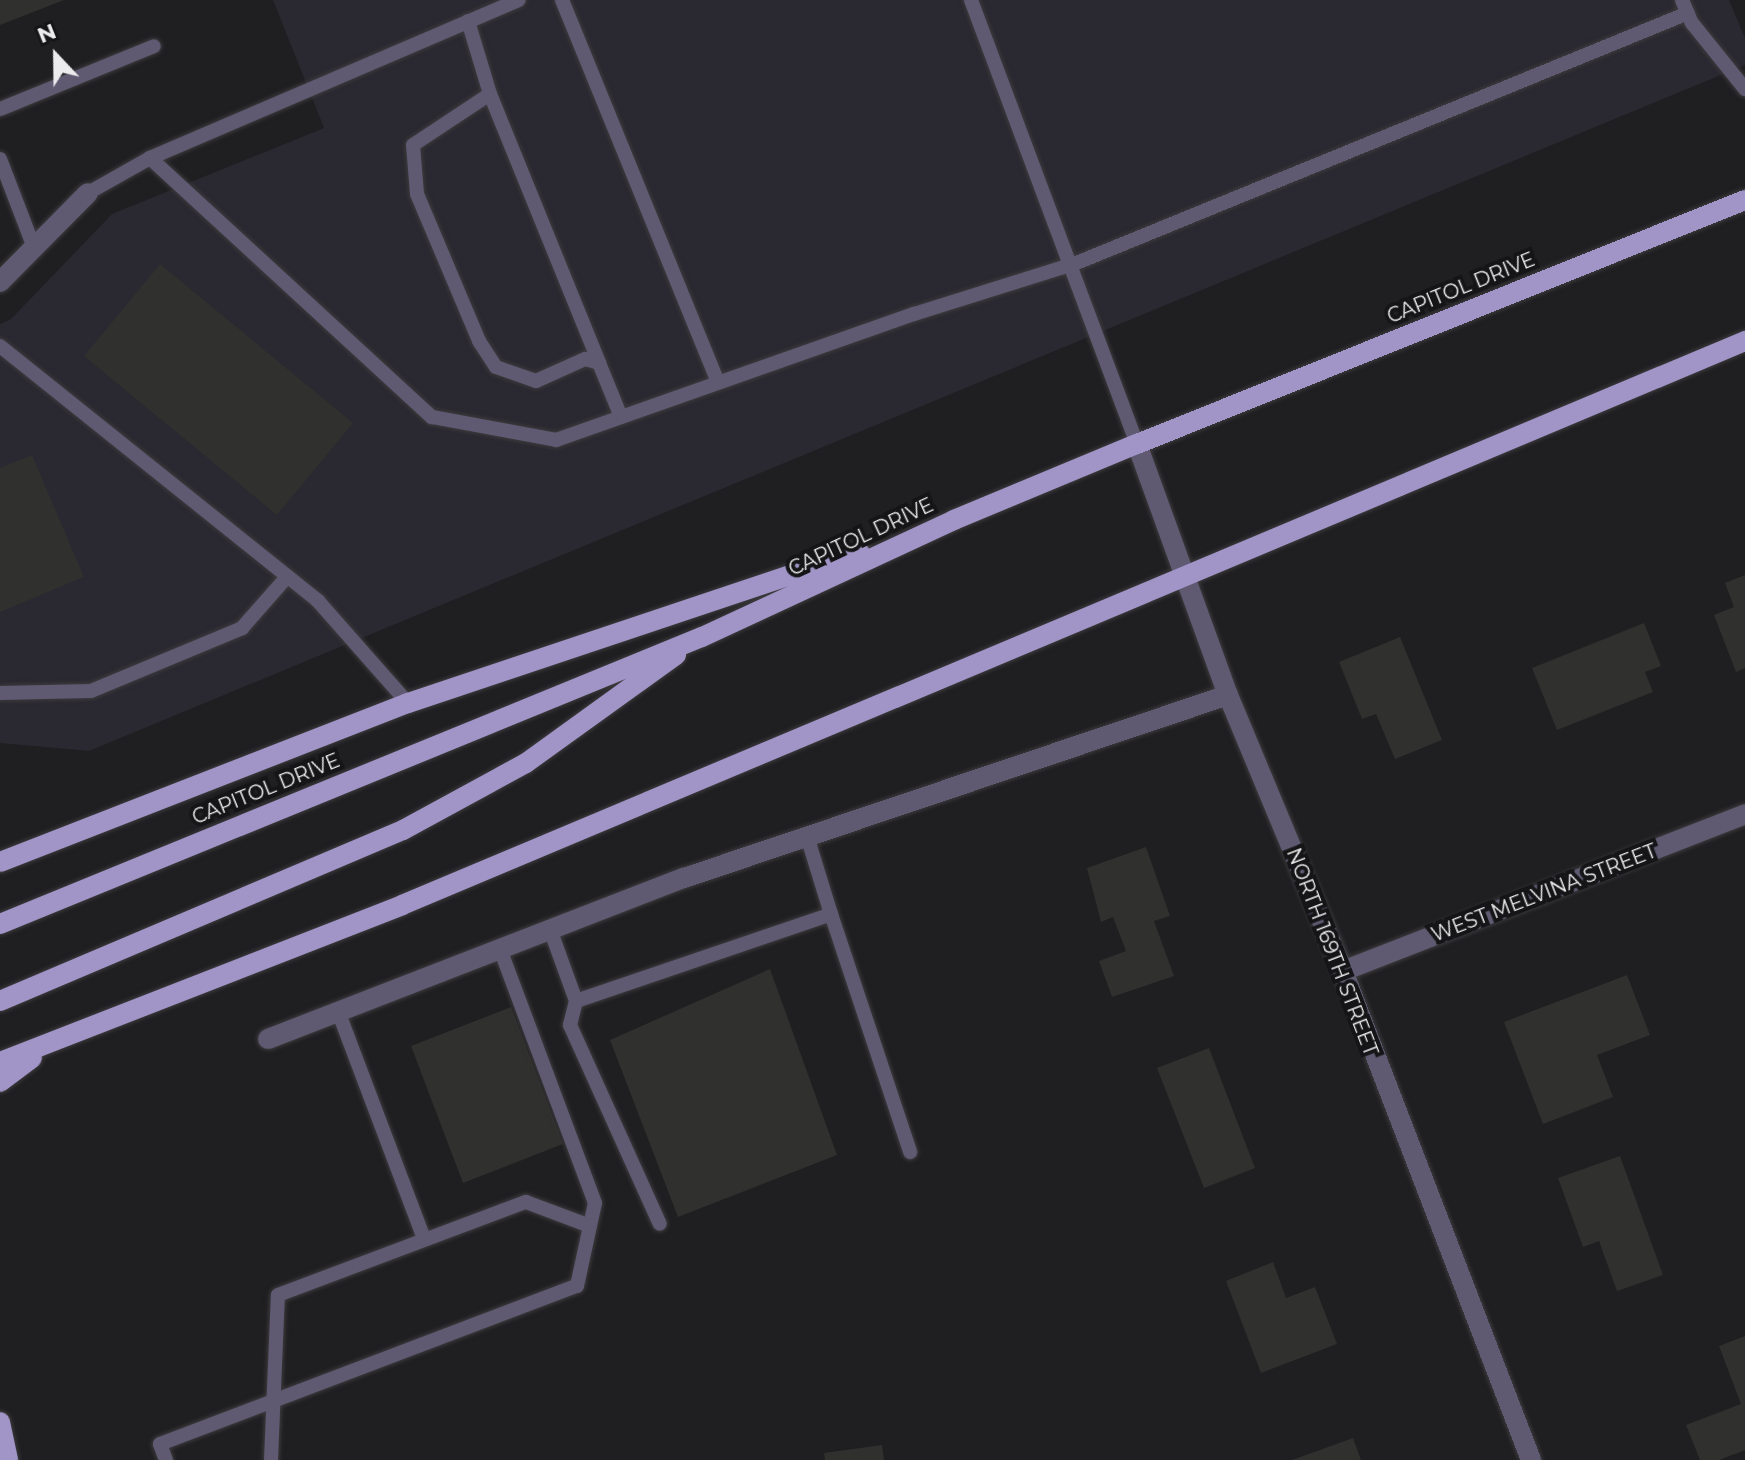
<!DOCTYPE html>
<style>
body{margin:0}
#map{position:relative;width:1745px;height:1460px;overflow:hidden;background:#1f1e21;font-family:Montserrat,sans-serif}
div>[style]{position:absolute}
.built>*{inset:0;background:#2a2830}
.building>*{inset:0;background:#30302e}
.roads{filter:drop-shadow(0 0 2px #3c3b3d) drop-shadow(0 0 2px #3c3b3d)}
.lane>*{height:14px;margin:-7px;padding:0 7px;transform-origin:7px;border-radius:7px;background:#5f5a72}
.street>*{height:20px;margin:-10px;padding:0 10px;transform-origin:10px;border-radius:10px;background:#5f5a72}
.primary>*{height:20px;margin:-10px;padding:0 10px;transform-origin:10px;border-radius:10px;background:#a195c8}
span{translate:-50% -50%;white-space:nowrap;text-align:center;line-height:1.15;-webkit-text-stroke:8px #151517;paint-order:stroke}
.street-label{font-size:20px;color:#ebeaec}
.north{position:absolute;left:16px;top:16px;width:80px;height:80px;-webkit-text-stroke:6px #151517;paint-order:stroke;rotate:338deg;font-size:22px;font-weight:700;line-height:32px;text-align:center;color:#ebeaec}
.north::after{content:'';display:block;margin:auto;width:28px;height:36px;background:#ebeaec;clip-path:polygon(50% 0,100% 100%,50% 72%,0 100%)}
</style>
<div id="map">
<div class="built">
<div style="clip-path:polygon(273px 0,1729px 0,1745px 38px,1745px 65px,89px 751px,0 743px,0 324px,11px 319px,112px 214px,324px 128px)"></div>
</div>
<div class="building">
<div style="clip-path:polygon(0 0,64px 0,0 25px)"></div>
<div style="clip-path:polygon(160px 264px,353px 423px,277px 515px,84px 356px)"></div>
<div style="clip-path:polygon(32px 455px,84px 577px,0 612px,0 468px)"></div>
<div style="clip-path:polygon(1745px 575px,1745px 668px,1736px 672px,1714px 615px,1734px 607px,1725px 583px)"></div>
<div style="clip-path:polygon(1644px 623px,1661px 666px,1645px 672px,1653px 692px,1557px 730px,1532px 668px)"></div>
<div style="clip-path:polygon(1400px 637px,1442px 740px,1395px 759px,1376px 714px,1362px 719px,1339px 662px)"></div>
<div style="clip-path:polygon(1146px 847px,1170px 916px,1154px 921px,1174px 976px,1112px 997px,1099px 961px,1126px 951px,1113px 917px,1101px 922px,1087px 868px)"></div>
<div style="clip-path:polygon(770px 969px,837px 1155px,678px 1217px,610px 1040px)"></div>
<div style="clip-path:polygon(1627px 975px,1650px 1035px,1597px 1055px,1613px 1097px,1543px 1124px,1504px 1022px)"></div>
<div style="clip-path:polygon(511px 1007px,563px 1144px,463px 1183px,411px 1046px)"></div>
<div style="clip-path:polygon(1209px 1048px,1255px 1168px,1204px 1188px,1157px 1068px)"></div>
<div style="clip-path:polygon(1620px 1156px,1663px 1275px,1617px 1291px,1599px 1241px,1583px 1247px,1558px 1178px)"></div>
<div style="clip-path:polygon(1273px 1262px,1286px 1298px,1315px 1287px,1337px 1344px,1261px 1373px,1226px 1281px)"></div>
<div style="clip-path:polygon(1745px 1336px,1745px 1450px,1719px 1460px,1700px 1460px,1686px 1425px,1741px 1404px,1719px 1346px)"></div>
<div style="clip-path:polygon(1353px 1438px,1361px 1460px,1292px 1460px)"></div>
<div style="clip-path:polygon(882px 1445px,884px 1460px,825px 1460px,824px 1453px)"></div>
</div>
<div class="roads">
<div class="lane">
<div style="left:562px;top:0;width:413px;rotate:67.8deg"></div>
<div style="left:971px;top:0;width:474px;rotate:69.5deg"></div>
<div style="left:1682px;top:0;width:25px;rotate:67deg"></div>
<div style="left:1692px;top:23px;width:85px;rotate:51.2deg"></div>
<div style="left:468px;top:21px;width:76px;rotate:73.2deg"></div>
<div style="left:490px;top:94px;width:92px;rotate:146.5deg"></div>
<div style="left:413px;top:145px;width:49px;rotate:85.3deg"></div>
<div style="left:417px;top:194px;width:160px;rotate:67.1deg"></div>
<div style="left:479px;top:341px;width:31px;rotate:57deg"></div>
<div style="left:496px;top:367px;width:42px;rotate:19.3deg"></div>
<div style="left:536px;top:381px;width:54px;rotate:-24.2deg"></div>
<div style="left:585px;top:359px;width:15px;rotate:16deg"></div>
<div style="left:599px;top:363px;width:58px;rotate:67.8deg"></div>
<div style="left:490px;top:94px;width:290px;rotate:67.9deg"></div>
<div style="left:0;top:109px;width:166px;rotate:-22.2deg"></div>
<div style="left:150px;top:158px;width:401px;rotate:-23.2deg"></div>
<div style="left:0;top:159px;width:97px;rotate:69deg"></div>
<div style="left:88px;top:193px;width:71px;rotate:-29.4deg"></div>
<div style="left:150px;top:158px;width:383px;rotate:42.6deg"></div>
<div style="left:432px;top:417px;width:126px;rotate:10.5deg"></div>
<div style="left:556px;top:440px;width:380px;rotate:-19.4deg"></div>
<div style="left:914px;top:314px;width:168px;rotate:-17.4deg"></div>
<div style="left:1074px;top:264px;width:663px;rotate:-22.23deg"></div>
<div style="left:0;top:346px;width:408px;rotate:38.7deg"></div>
<div style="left:318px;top:601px;width:136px;rotate:48.6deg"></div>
<div style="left:0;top:693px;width:91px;rotate:-1.3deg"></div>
<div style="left:91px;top:691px;width:164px;rotate:-22.6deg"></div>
<div style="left:242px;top:628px;width:68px;rotate:-48.6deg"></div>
<div style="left:831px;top:914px;width:251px;rotate:71.6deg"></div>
<div style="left:550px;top:929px;width:77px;rotate:70.1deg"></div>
<div style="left:576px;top:1001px;width:269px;rotate:-18.8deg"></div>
<div style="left:831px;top:914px;width:82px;rotate:-107.1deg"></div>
<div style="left:576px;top:1001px;width:25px;rotate:104deg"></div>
<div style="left:570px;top:1025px;width:218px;rotate:65.7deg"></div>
<div style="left:338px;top:1011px;width:244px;rotate:69.3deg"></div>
<div style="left:166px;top:1460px;width:17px;rotate:-111deg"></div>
<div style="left:160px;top:1444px;width:446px;rotate:-20.8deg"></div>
<div style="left:577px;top:1286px;width:85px;rotate:-77.8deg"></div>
<div style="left:595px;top:1203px;width:271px;rotate:-110.5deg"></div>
<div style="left:271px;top:1460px;width:165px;rotate:-87.6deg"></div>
<div style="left:278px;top:1295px;width:265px;rotate:-20.6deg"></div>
<div style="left:526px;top:1202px;width:68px;rotate:20.6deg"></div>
</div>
<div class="street">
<div style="left:0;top:282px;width:125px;rotate:-45.3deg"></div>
<div style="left:1137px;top:444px;width:267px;rotate:70.1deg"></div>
<div style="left:1228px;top:695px;width:299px;rotate:67.4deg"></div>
<div style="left:1343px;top:971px;width:524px;rotate:68.97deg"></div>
<div style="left:1343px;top:971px;width:432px;rotate:-21.3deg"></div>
<div style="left:268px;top:1039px;width:446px;rotate:-21.2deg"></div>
<div style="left:684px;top:878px;width:574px;rotate:-18.59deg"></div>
</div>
<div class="primary">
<div style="left:0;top:862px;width:438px;rotate:-21.3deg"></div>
<div style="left:408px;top:703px;width:476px;rotate:-18.5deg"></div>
<div style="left:0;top:924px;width:758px;rotate:-22.24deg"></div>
<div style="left:702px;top:637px;width:278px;rotate:-24.9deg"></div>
<div style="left:954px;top:520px;width:198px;rotate:-22.6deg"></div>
<div style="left:1137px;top:444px;width:655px;rotate:-21.87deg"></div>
<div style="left:0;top:1001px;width:438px;rotate:-23deg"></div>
<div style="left:403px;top:830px;width:140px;rotate:-28.6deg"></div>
<div style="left:526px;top:763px;width:185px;rotate:-35.8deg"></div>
<div style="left:0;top:1062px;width:432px;rotate:-21.3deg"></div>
<div style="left:402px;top:905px;width:1457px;rotate:-22.78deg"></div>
<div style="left:0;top:1082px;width:40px;rotate:-37deg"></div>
<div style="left:0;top:1422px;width:39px;rotate:78deg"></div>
</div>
</div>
<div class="street-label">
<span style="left:1461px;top:288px;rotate:-22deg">CAPITOL DRIVE</span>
<span style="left:861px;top:537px;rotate:-25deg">CAPITOL DRIVE</span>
<span style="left:266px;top:789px;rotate:-22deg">CAPITOL DRIVE</span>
<span style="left:1544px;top:893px;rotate:-21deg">WEST MELVINA STREET</span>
<span style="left:1332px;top:952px;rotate:69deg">NORTH 169TH STREET</span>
</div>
<div class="north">N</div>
</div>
